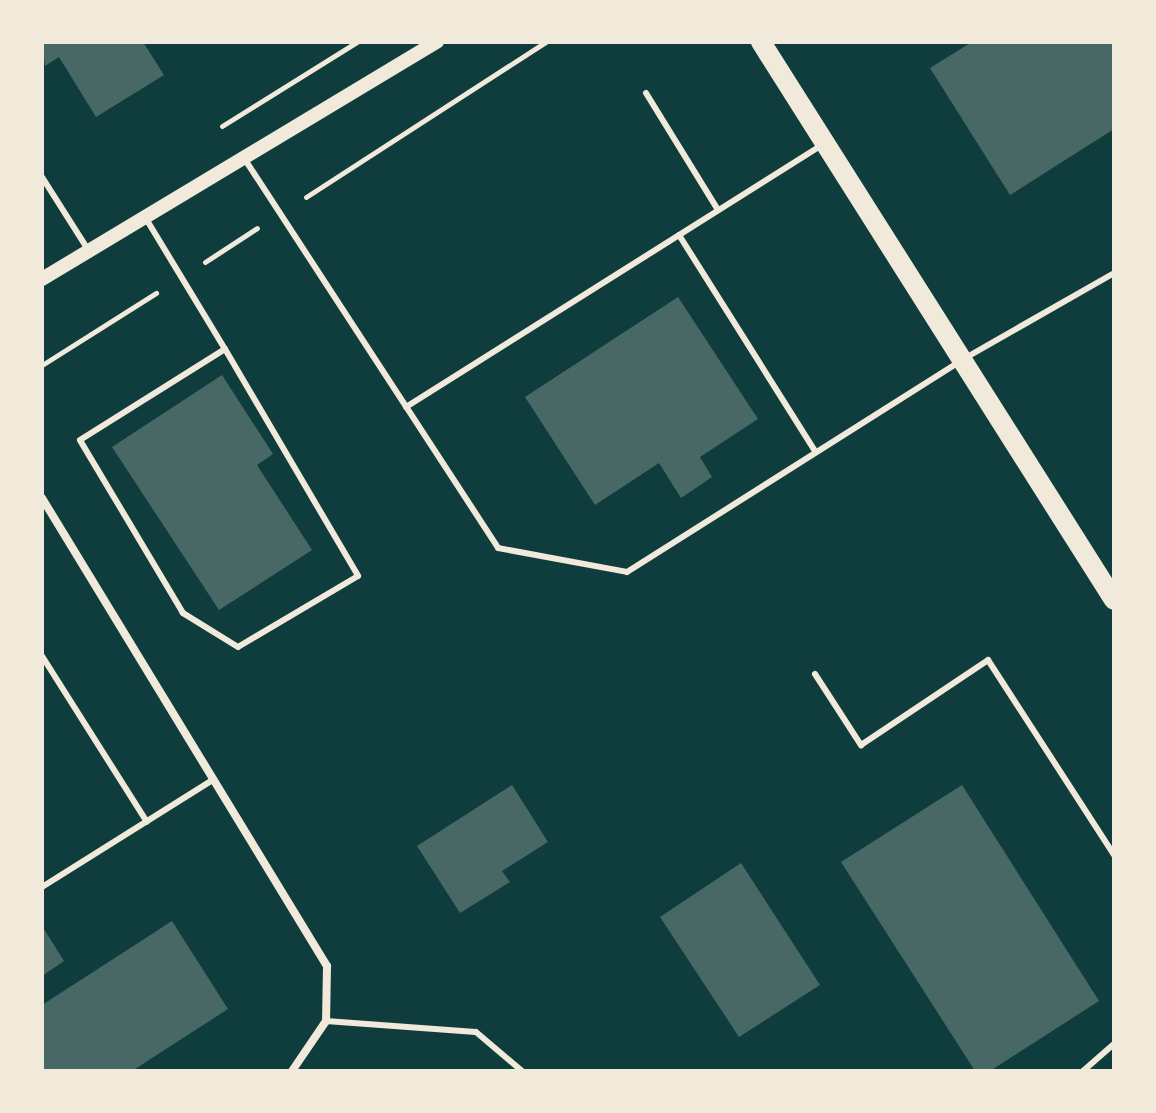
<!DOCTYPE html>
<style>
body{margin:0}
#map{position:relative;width:1156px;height:1113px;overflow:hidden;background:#0f3d3e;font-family:"Space Grotesk",sans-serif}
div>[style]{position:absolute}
.building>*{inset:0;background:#486865}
.path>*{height:5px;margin:-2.5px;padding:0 2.5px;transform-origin:2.5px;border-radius:2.5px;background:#f1e9da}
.service>*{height:6px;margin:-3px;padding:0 3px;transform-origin:3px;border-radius:3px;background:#f1e9da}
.minor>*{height:8px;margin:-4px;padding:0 4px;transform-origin:4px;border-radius:4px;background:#f1e9da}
.tertiary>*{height:14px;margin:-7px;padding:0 7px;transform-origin:7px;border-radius:7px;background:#f1e9da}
.primary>*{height:20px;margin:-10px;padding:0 10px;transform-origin:10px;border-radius:10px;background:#f1e9da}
span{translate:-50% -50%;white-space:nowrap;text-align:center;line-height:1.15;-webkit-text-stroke:6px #f1e9da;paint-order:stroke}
.frame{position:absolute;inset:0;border:44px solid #f1e9da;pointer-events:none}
</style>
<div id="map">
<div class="building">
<div style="clip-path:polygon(42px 42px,143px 42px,164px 75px,96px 117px,59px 57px,45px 66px)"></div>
<div style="clip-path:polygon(972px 42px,1114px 42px,1114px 129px,1010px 195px,930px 68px)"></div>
<div style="clip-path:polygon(678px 297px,758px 419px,700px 457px,712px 477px,681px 498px,659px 463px,595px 505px,525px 397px)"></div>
<div style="clip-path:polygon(222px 375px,273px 454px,257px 465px,312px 550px,219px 610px,112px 447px)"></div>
<div style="clip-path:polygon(512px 785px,548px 842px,502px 871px,510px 882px,460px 913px,417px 846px)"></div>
<div style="clip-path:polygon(962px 785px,1099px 1001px,990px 1071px,975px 1071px,841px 862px)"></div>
<div style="clip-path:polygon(741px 863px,820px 985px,739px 1037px,660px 917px)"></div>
<div style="clip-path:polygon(172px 921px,228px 1009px,132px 1071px,42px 1071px,42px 1005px)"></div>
<div style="clip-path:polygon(42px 926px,64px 961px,42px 976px)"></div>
</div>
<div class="path">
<div style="left:222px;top:126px;width:159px;rotate:-31.9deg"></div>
<div style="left:306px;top:197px;width:286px;rotate:-32.9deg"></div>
<div style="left:205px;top:262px;width:62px;rotate:-33.2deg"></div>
<div style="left:42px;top:365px;width:135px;rotate:-32.3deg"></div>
</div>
<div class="service">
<div style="left:646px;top:93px;width:137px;rotate:58.4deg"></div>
<div style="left:244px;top:158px;width:465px;rotate:56.9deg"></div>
<div style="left:498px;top:548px;width:131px;rotate:10.5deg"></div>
<div style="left:627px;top:572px;width:391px;rotate:-32.3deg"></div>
<div style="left:42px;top:177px;width:88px;rotate:57.6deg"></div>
<div style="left:145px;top:217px;width:154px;rotate:58.8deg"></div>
<div style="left:225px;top:349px;width:263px;rotate:59.6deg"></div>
<div style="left:358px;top:576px;width:139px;rotate:149.4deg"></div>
<div style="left:238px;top:647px;width:65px;rotate:-148.3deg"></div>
<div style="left:183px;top:613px;width:201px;rotate:-120.8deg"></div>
<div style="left:80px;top:440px;width:171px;rotate:-32.1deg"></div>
<div style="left:679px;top:235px;width:255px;rotate:57.8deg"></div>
<div style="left:967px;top:357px;width:169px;rotate:-29.7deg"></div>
<div style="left:406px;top:407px;width:492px;rotate:-32.2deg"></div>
<div style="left:42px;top:656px;width:196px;rotate:57.7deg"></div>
<div style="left:815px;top:674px;width:85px;rotate:57.1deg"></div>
<div style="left:861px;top:745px;width:153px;rotate:-33.8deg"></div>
<div style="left:988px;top:660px;width:232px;rotate:57.1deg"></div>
<div style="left:42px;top:887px;width:203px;rotate:-32.1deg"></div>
<div style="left:326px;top:1021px;width:150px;rotate:4.2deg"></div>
<div style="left:476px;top:1032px;width:60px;rotate:40.3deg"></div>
<div style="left:1083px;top:1071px;width:41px;rotate:-41.1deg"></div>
</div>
<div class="minor">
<div style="left:42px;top:498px;width:548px;rotate:58.66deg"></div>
<div style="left:327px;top:966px;width:55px;rotate:91deg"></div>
<div style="left:326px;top:1021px;width:60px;rotate:124.2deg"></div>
</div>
<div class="tertiary">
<div style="left:42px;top:279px;width:461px;rotate:-31deg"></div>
</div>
<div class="primary">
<div style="left:761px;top:42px;width:660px;rotate:57.68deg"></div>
</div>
<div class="frame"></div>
</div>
